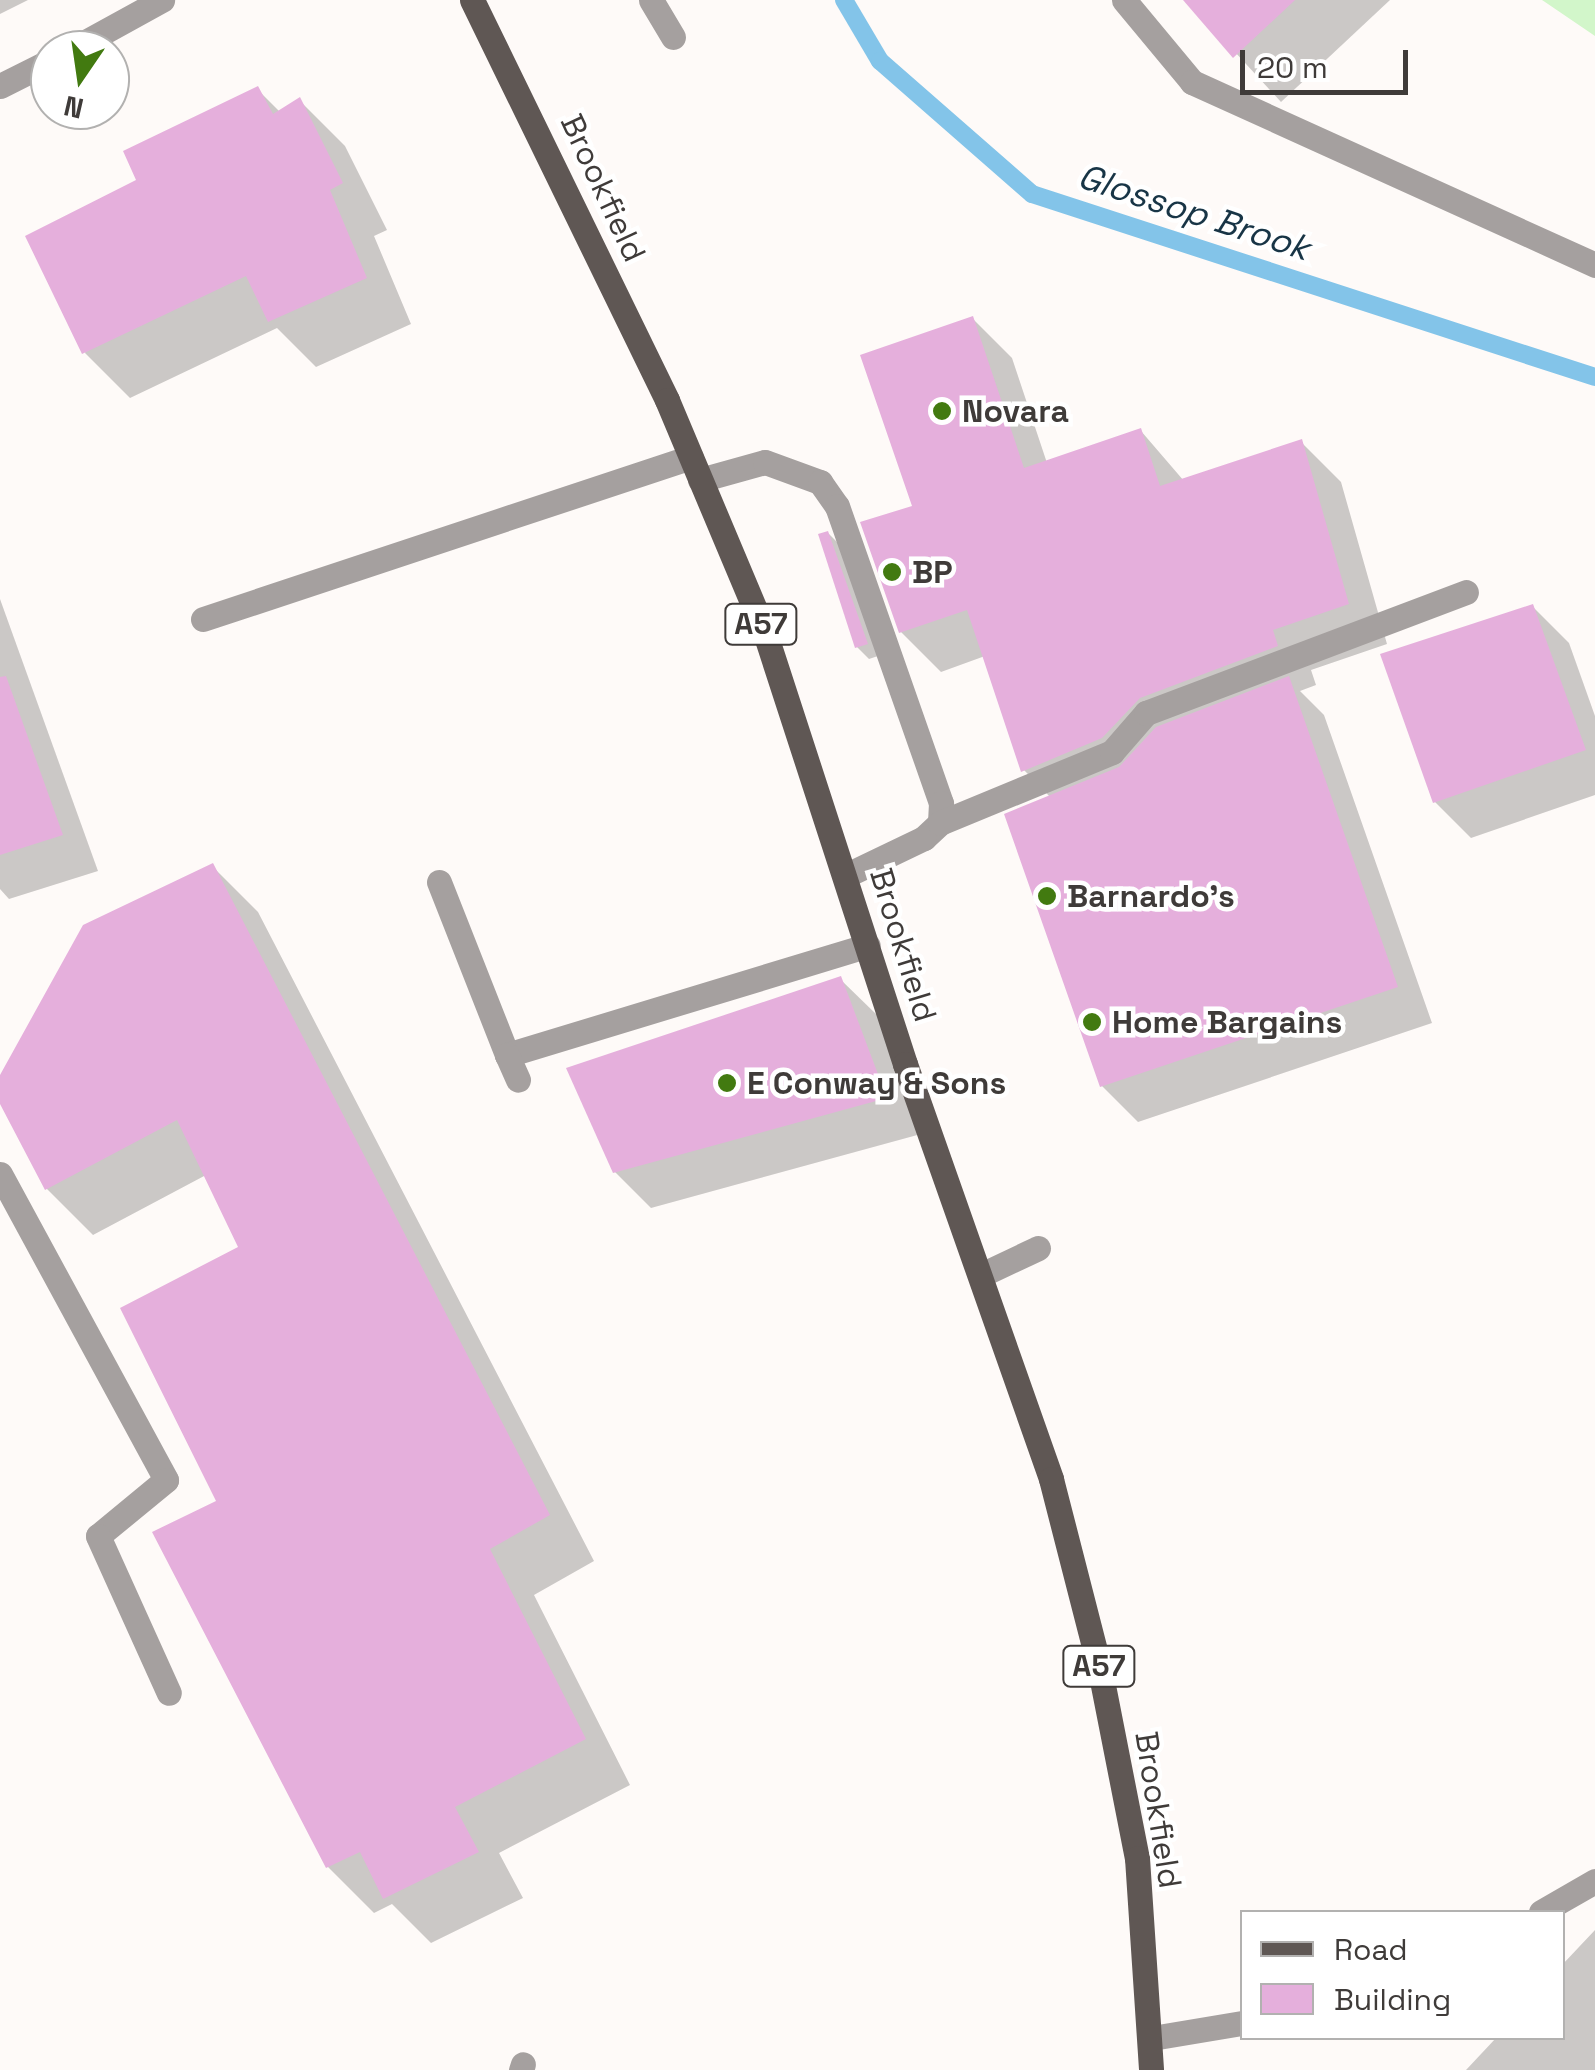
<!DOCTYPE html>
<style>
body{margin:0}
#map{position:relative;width:1595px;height:2070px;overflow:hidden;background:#fefaf8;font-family:"Space Grotesk",sans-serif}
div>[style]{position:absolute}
.green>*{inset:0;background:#d2f6ca}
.shadow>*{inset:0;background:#0003}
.stream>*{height:18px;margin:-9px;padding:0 9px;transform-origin:9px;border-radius:9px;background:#83c4e9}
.building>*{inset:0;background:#e5afdc}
.minor>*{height:25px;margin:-12.5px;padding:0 12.5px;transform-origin:12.5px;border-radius:12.5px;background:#a5a09f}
.major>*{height:25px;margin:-12.5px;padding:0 12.5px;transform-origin:12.5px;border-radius:12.5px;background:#5f5754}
.dots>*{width:28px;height:28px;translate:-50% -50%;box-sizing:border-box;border:5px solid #fff;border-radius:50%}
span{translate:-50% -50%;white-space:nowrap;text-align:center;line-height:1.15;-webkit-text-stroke:9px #fff;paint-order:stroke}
.shield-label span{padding:2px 8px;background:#fff;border:2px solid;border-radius:8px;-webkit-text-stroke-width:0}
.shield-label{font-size:30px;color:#3f3b39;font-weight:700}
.street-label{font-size:32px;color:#3f3b39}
.poi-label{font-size:32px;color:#3f3b39;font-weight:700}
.left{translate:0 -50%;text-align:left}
.water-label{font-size:35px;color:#183546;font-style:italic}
.legend{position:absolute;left:1240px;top:1910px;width:325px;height:130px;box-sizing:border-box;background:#fff;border:2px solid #b2b1b0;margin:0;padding:12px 18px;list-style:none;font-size:30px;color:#3f3b39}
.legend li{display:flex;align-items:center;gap:20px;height:50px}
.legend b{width:50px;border:2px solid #b2b1b0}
.north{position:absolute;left:30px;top:30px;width:100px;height:100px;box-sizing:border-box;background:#fff;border:2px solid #b2b1b0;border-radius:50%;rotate:193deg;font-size:28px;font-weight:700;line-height:40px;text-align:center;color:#3f3b39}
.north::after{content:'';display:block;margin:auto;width:35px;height:45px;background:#427a10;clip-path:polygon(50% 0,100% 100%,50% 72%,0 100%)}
.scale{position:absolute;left:1240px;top:50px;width:168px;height:45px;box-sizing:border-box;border:5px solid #3f3b39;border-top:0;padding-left:12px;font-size:30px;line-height:35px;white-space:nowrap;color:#3f3b39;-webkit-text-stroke:8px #fff;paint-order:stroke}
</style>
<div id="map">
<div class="green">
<div style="clip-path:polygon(1542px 0,1595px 0,1595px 36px,1545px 2px)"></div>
</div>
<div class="shadow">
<div style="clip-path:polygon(0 0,28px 0,0 14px)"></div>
<div style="clip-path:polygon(1187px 0,1390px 0,1281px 102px)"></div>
<div style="clip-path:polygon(257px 89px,280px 112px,299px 100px,345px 146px,387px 230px,374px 236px,411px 324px,316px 367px,277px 328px,130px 398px,85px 353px,140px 181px)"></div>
<div style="clip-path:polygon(973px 319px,1012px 358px,1047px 463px,1141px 431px,1184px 481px,1301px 442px,1341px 482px,1387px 644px,1311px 670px,1316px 685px,1300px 691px,1324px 715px,1432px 1023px,1138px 1122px,1102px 1086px,1051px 798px,1024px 770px,985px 656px,941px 672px,901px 632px,915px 508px)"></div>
<div style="clip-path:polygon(828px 533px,840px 545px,878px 656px,869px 659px,857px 647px)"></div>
<div style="clip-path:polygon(0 599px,98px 871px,9px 899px,0 889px)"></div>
<div style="clip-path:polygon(1533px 607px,1569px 643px,1595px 716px,1595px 795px,1471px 838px,1435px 802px)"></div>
<div style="clip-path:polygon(212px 866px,258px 912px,594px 1561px,534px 1595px,630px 1785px,499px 1853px,523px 1898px,431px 1943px,392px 1904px,374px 1913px,328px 1867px,220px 1502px,241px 1248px,206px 1175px,93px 1235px,47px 1189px,0 1098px,0 1080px)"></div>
<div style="clip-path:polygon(840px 979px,877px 1015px,921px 1134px,651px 1208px,615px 1172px)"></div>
<div style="clip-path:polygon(1595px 1930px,1595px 2070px,1466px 2070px,1496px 2038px,1562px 2038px,1562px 1965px)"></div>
</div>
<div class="stream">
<div style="left:844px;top:0;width:71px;rotate:59.5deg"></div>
<div style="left:880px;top:61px;width:202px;rotate:41.2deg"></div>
<div style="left:1032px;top:194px;width:592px;rotate:18.01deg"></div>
</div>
<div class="building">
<div style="clip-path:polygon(1183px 0,1295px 0,1233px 58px)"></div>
<div style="clip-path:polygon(258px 86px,273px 114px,300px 97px,343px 183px,330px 190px,367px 278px,268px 322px,246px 276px,82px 354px,25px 236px,136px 180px,123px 151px)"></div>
<div style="clip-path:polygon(973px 316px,1024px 468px,1141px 428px,1160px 486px,1302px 439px,1349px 604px,1273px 630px,1278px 646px,1140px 698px,1102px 738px,1021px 772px,967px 610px,899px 633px,860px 522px,912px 506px,860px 355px)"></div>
<div style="clip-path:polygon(828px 531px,868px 644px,855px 648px,818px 534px)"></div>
<div style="clip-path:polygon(1533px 604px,1586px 750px,1433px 803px,1380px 654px)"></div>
<div style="clip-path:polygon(6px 676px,63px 835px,0 855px,0 677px)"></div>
<div style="clip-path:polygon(1289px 676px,1398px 987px,1100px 1087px,1004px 814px,1119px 767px,1156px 727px)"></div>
<div style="clip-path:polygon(213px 863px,550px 1515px,490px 1549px,586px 1739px,455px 1807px,479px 1852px,383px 1899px,360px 1852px,326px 1868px,152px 1532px,216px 1501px,120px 1308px,238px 1247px,177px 1120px,45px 1190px,0 1104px,0 1075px,83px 925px)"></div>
<div style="clip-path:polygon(841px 976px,887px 1098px,613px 1173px,566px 1068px)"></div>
</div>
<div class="minor">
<div style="left:651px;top:0;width:43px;rotate:59.3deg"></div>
<div style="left:1124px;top:0;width:107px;rotate:50.3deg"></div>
<div style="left:1192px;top:82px;width:443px;rotate:24.4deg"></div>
<div style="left:71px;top:50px;width:104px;rotate:-28.8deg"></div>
<div style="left:0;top:86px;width:56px;rotate:-26.6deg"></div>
<div style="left:700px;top:480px;width:67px;rotate:-15.5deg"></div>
<div style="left:765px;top:462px;width:59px;rotate:20deg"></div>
<div style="left:820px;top:482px;width:29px;rotate:55deg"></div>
<div style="left:837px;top:506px;width:315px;rotate:70.7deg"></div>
<div style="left:941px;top:803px;width:20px;rotate:93deg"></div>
<div style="left:940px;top:823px;width:22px;rotate:137deg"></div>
<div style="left:924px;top:838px;width:85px;rotate:154.3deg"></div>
<div style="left:203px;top:619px;width:514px;rotate:-18.36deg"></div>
<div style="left:940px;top:823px;width:186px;rotate:-22.4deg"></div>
<div style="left:1112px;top:752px;width:52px;rotate:-48.9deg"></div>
<div style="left:1146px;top:713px;width:342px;rotate:-20.7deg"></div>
<div style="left:439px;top:882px;width:186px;rotate:68.5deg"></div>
<div style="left:507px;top:1055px;width:377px;rotate:-16.9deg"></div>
<div style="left:507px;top:1055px;width:27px;rotate:66deg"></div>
<div style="left:0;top:1174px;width:348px;rotate:61.5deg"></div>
<div style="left:166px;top:1480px;width:88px;rotate:140.5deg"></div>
<div style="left:98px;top:1536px;width:172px;rotate:65.7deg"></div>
<div style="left:981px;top:1275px;width:63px;rotate:-25.3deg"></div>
<div style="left:1541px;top:1912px;width:62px;rotate:-29.9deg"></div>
<div style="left:1152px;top:2038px;width:91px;rotate:-9.5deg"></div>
<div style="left:521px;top:2070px;width:6px;rotate:-72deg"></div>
</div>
<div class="major">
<div style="left:472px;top:0;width:445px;rotate:64deg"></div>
<div style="left:667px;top:400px;width:253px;rotate:67.2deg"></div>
<div style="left:765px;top:633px;width:453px;rotate:72deg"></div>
<div style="left:905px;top:1064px;width:440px;rotate:70.6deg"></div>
<div style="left:1051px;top:1479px;width:197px;rotate:75.6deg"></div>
<div style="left:1100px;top:1670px;width:192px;rotate:78.9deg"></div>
<div style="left:1137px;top:1858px;width:212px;rotate:86.2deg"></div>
</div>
<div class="dots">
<div style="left:942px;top:411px;background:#427a10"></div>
<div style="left:892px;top:572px;background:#427a10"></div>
<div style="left:1047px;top:896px;background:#427a10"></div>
<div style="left:1092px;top:1022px;background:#427a10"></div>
<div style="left:727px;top:1083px;background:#427a10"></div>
</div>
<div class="shield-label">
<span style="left:761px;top:624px">A57</span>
<span style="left:1099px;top:1666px">A57</span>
</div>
<div class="street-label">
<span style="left:603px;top:188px;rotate:65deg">Brookfield</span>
<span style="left:903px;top:945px;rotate:73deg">Brookfield</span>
<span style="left:1158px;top:1810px;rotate:81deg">Brookfield</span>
</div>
<div class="poi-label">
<span class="left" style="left:962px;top:411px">Novara</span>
<span class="left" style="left:912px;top:572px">BP</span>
<span class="left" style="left:1067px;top:896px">Barnardo's</span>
<span class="left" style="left:1112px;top:1022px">Home Bargains</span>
<span class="left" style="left:747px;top:1083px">E Conway &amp; Sons</span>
</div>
<div class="water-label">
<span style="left:1194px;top:212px;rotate:18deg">Glossop Brook</span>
</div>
<ul class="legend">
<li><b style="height:12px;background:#5f5754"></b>Road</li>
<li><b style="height:28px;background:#e5afdc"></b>Building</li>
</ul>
<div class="north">N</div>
<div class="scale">20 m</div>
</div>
